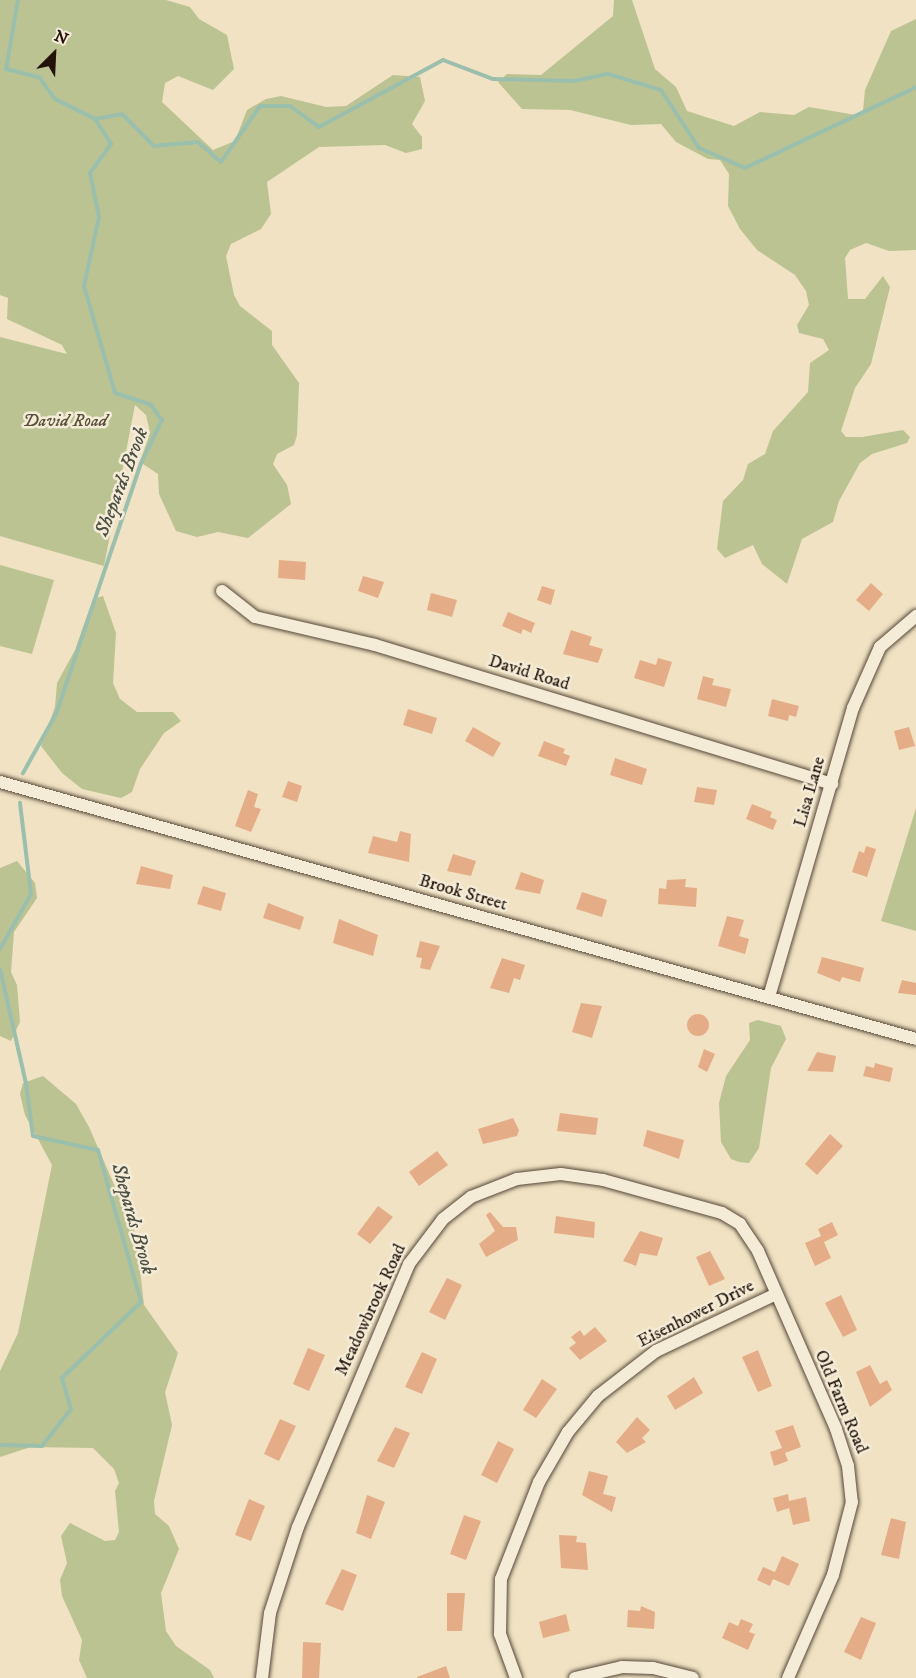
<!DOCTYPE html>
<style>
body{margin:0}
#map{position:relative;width:916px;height:1678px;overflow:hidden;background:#f0e2c3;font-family:"IM FELL DW Pica",serif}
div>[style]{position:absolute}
.green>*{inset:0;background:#bbc393}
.stream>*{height:4px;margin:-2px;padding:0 2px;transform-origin:2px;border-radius:2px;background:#9bbfad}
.building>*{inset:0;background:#e5ad87}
.round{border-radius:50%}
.roads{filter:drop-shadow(0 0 2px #564738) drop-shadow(0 0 2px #564738)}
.minor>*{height:12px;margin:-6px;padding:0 6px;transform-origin:6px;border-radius:6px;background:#f5ecd8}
span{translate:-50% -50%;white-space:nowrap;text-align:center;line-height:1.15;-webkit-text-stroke:5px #f5ecd8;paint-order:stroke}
.park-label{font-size:18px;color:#58513a;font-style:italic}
.street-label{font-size:18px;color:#22130a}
.water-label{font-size:20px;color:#4c4f43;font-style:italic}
.north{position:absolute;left:24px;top:24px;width:60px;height:60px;-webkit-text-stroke:4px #f5ecd8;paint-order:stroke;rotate:24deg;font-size:16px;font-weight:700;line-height:24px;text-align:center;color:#22130a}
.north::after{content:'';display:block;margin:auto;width:21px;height:27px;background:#22130a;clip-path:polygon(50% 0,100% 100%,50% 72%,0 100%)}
</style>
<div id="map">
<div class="green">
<div style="clip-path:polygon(0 0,166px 0,190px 7px,199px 19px,227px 35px,234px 69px,213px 90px,178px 76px,165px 83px,162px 102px,213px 150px,235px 141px,247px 110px,266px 99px,281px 96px,326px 107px,346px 106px,393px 75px,420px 77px,425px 101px,412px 124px,422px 137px,422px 149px,406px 153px,385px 145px,319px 147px,267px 182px,271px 214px,261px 229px,231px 244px,226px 256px,234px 295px,240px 306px,272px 331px,272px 345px,299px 383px,297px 435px,294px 445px,277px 454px,273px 464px,287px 485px,291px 504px,248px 538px,218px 532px,197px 537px,176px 531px,159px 494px,158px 474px,140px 462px,150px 433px,146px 415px,135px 405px,104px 566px,0 536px,0 337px,67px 354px,62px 345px,7px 319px,8px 298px,0 295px)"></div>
<div style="clip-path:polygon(614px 0,632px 0,655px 69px,676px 87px,687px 111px,734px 126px,760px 112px,794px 115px,809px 107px,856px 115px,863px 110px,865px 90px,891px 31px,916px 19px,916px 250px,889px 251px,866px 243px,850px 250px,845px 258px,848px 299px,865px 299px,883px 276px,890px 287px,871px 364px,855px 388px,841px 431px,846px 437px,862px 437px,903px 430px,910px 437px,907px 443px,872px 454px,860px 463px,839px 501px,833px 522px,802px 539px,787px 584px,762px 564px,753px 545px,725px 558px,717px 549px,723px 501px,743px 480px,748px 464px,765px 454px,773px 431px,808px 392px,810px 363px,829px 350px,823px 339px,799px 333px,797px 325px,809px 305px,806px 291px,795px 275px,757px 250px,740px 229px,728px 206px,729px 174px,720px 160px,708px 159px,676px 142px,661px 124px,631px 125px,570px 110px,522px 109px,498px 82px,507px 74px,541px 75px,613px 16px)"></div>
<div style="clip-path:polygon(0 565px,54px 580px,32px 654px,0 646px)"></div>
<div style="clip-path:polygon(103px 596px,116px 633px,113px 683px,120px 699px,137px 712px,173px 712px,181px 721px,164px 733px,140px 769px,132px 792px,121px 798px,82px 789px,62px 773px,41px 746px,55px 707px,57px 683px,75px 650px,93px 599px)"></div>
<div style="clip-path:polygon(916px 808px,916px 931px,881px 921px)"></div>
<div style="clip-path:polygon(17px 861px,35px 883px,37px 898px,14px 932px,11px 972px,17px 985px,20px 1022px,11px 1041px,0 1036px,0 868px)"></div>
<div style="clip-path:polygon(758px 1020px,781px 1026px,786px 1039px,771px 1068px,759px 1148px,749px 1163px,739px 1162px,731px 1159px,721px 1142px,719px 1103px,726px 1076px,750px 1040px,749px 1023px)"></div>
<div style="clip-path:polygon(43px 1076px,76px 1104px,89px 1127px,136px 1235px,144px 1305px,178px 1353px,165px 1392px,172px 1425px,154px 1501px,155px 1514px,169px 1526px,179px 1549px,161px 1593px,166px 1631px,176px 1646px,210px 1670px,214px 1678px,87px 1678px,79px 1660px,82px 1640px,62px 1596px,60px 1580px,67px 1563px,61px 1536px,70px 1523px,105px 1541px,115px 1540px,119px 1532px,115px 1491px,119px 1483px,114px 1469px,93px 1448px,31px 1447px,0 1457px,0 1371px,18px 1333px,52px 1165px,25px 1115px,20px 1094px,23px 1083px)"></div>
</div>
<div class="stream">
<div style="left:18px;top:0;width:70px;rotate:99.9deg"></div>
<div style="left:6px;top:69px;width:34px;rotate:14deg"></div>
<div style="left:39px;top:77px;width:27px;rotate:54deg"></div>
<div style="left:55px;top:99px;width:45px;rotate:26.6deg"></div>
<div style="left:95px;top:119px;width:30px;rotate:57deg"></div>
<div style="left:111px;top:144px;width:36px;rotate:126deg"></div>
<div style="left:90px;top:173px;width:45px;rotate:78.4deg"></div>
<div style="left:99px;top:217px;width:71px;rotate:102.3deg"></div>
<div style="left:84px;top:286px;width:111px;rotate:73.8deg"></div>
<div style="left:115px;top:393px;width:38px;rotate:18deg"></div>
<div style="left:151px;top:405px;width:19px;rotate:54deg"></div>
<div style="left:162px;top:420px;width:48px;rotate:116deg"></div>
<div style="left:141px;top:463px;width:265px;rotate:108.7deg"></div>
<div style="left:56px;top:714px;width:68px;rotate:119.2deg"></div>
<div style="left:95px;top:119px;width:27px;rotate:-10deg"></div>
<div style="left:122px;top:114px;width:45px;rotate:45deg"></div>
<div style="left:154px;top:146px;width:44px;rotate:-5.2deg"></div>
<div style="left:198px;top:142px;width:30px;rotate:41deg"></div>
<div style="left:221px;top:162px;width:68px;rotate:-55.1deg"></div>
<div style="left:260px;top:106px;width:30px"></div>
<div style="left:290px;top:106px;width:36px;rotate:36deg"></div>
<div style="left:319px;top:127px;width:141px;rotate:-28.4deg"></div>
<div style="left:443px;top:60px;width:53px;rotate:20.8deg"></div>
<div style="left:493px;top:79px;width:81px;rotate:1.4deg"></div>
<div style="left:574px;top:81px;width:35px;rotate:-12deg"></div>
<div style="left:608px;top:74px;width:55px;rotate:16.8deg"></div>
<div style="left:661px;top:90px;width:69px;rotate:56.8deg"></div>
<div style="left:699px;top:148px;width:50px;rotate:23.5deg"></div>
<div style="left:745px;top:168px;width:189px;rotate:-25.3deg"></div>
<div style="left:0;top:949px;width:63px;rotate:-60.6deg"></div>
<div style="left:31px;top:894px;width:92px;rotate:-96.9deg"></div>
<div style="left:0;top:969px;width:117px;rotate:77.2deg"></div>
<div style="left:26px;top:1083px;width:53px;rotate:82.5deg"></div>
<div style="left:33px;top:1136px;width:66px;rotate:12.2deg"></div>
<div style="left:98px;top:1150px;width:158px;rotate:74.2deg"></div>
<div style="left:141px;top:1302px;width:110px;rotate:136.1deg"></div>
<div style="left:62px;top:1378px;width:32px;rotate:74deg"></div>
<div style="left:71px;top:1409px;width:47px;rotate:128.1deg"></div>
<div style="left:42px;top:1446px;width:42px;rotate:-178.6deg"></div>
</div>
<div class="building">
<div style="clip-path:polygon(279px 560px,306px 562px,305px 580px,278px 578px)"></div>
<div style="clip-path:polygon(363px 576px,384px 582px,378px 598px,358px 591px)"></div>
<div style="clip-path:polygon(871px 583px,883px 594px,869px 611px,856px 600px)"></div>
<div style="clip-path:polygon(542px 586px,555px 590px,551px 605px,537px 600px)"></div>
<div style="clip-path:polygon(431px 593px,457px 600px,452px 617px,427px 610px)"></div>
<div style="clip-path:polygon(508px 612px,535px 623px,531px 633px,523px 629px,521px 634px,502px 626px)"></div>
<div style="clip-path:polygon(571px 630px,592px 637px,589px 645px,603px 649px,598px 663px,563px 654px)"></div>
<div style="clip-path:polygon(658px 658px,672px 662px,664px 687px,634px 678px,640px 660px,656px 665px)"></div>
<div style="clip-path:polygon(703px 676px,714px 679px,712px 685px,731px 689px,726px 707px,697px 699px)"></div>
<div style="clip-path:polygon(772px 699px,799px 706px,796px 717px,789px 715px,788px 721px,768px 716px)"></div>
<div style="clip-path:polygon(408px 709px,437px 718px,432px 734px,403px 725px)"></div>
<div style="clip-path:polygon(473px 727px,501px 743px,493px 757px,465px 741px)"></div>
<div style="clip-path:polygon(909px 727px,915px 746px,899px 750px,894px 731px)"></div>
<div style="clip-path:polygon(544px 741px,565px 749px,563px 753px,570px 756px,566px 766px,538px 756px)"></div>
<div style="clip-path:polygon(615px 758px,647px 769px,642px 785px,610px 775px)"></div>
<div style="clip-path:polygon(288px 781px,302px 786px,297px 802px,282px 797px)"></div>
<div style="clip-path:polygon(697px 787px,717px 790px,714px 805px,694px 802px)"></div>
<div style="clip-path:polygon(248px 790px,258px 794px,254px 807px,261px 809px,251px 832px,235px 826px)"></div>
<div style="clip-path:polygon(752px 804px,772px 812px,770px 817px,777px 820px,773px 830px,746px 819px)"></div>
<div style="clip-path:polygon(400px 831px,411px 834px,409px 862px,368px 853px,373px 836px,397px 842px)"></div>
<div style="clip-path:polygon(866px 846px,876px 849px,867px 877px,852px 872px,859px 851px,864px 853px)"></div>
<div style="clip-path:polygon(453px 854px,476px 861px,471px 876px,447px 871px)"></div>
<div style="clip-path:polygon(141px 866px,173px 875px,170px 889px,136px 884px)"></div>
<div style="clip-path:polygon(521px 872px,544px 880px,540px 894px,515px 889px)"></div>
<div style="clip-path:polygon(686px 879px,685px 887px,697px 888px,696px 907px,658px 904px,659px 888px,666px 889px,667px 880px)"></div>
<div style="clip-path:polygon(203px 886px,226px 893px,221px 911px,197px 904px)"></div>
<div style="clip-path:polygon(582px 892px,607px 900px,602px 917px,576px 909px)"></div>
<div style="clip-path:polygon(268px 903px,304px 917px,300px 930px,263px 918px)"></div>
<div style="clip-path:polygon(727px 916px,744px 920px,739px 936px,749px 939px,745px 954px,718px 946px)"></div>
<div style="clip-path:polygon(339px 919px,378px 935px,373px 956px,333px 943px)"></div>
<div style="clip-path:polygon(420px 941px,440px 946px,430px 970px,420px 968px,422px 958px,416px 957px)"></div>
<div style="clip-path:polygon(822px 957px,864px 968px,860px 982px,842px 977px,840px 982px,817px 973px)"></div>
<div style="clip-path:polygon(502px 958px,525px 965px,520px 980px,514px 978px,509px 993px,490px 988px)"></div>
<div style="clip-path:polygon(902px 980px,916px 983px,916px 995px,898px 993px)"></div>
<div style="clip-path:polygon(581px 1003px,602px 1006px,592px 1038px,572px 1032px)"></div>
<div class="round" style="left:687px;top:1014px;width:22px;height:22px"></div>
<div style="clip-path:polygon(704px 1049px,715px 1054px,707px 1072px,698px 1067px)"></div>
<div style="clip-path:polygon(817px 1052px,836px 1056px,833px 1072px,807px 1071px)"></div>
<div style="clip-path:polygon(875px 1063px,893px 1068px,890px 1082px,863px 1076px,866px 1066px,874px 1068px)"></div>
<div style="clip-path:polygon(560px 1113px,598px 1118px,596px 1135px,557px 1131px)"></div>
<div style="clip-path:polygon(513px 1118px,519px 1130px,517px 1136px,483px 1144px,478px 1129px)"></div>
<div style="clip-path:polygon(647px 1130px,684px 1140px,679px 1159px,643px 1146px)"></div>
<div style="clip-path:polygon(830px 1134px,843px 1146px,817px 1175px,805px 1164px)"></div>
<div style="clip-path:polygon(437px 1151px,448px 1165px,419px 1186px,409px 1172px)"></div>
<div style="clip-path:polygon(378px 1206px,393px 1217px,370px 1244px,357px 1234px)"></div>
<div style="clip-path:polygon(490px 1212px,503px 1227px,516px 1227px,518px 1240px,486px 1257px,479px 1244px,495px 1231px,486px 1215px)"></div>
<div style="clip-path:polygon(556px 1216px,595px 1222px,594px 1238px,554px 1233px)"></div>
<div style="clip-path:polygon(832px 1222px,838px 1235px,824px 1242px,831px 1258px,815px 1266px,805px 1243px,821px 1236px,818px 1229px)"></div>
<div style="clip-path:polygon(640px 1231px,663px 1238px,657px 1256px,640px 1253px,636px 1266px,623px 1261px)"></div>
<div style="clip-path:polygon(710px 1251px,725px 1279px,709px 1286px,696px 1257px)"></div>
<div style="clip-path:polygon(447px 1278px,462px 1285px,445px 1320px,429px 1312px)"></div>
<div style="clip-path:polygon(841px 1295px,857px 1330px,843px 1337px,825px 1303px)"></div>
<div style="clip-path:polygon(595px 1327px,607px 1341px,580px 1360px,569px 1348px,576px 1343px,571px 1337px,580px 1330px,584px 1336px)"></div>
<div style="clip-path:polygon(308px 1348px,325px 1355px,309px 1391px,293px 1384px)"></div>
<div style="clip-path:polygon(758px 1350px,772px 1386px,758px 1392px,742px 1357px)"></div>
<div style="clip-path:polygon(422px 1352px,437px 1359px,422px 1394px,405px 1387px)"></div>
<div style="clip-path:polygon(870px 1365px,880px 1384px,887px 1380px,892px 1390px,870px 1407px,856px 1372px)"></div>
<div style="clip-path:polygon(694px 1377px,703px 1393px,675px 1410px,667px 1396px)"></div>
<div style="clip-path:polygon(542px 1379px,557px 1389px,536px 1418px,523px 1410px)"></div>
<div style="clip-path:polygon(637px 1417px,650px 1430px,642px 1438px,646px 1442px,627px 1453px,616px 1442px)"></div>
<div style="clip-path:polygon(280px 1419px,296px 1426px,279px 1461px,264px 1454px)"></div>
<div style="clip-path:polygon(793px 1425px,801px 1447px,785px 1453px,788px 1461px,774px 1466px,770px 1452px,782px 1448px,775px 1431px)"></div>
<div style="clip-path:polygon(395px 1427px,410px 1433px,394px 1468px,377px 1461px)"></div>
<div style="clip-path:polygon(498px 1441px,514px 1449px,497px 1483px,481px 1475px)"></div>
<div style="clip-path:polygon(589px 1471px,608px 1476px,603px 1494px,616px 1497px,612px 1512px,582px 1495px)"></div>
<div style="clip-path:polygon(788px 1494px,789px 1501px,806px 1497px,810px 1521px,793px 1525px,789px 1508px,777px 1512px,773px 1498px)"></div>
<div style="clip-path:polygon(367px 1495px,385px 1502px,371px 1539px,356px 1533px)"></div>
<div style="clip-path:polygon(249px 1499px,265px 1506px,251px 1541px,235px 1535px)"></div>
<div style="clip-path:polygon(464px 1515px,481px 1521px,466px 1560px,450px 1554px)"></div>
<div style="clip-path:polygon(891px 1518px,906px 1522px,899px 1559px,881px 1555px)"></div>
<div style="clip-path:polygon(559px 1535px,577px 1536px,576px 1542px,586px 1543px,588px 1570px,561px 1568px)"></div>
<div style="clip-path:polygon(782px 1556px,799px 1564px,789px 1586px,773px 1579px,770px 1586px,757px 1580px,763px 1567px,775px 1572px)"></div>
<div style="clip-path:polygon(342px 1569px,357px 1575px,343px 1611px,325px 1604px)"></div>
<div style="clip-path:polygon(447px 1593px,465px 1593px,462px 1631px,447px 1631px)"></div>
<div style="clip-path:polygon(641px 1606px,655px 1612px,654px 1629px,627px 1627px,628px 1610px,640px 1611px)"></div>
<div style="clip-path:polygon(566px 1614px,570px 1631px,543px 1638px,539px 1622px)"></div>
<div style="clip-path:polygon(861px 1617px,876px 1623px,861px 1660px,844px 1652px)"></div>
<div style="clip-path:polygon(741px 1619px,753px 1624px,749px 1632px,755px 1634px,748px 1650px,722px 1638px,729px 1622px,738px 1626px)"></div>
<div style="clip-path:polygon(303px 1642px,321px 1643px,319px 1678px,302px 1678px)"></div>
<div style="clip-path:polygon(446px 1666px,450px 1678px,417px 1678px,417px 1677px)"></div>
</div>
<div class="roads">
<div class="minor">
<div style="left:222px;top:591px;width:42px;rotate:38.2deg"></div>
<div style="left:255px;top:617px;width:123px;rotate:13.1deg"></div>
<div style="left:375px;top:645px;width:478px;rotate:16.9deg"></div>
<div style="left:0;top:782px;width:951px;rotate:15.67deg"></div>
<div style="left:769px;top:997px;width:301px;rotate:-73.8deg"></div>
<div style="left:853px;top:708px;width:67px;rotate:-66.1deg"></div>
<div style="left:880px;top:647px;width:48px;rotate:-40.7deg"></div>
<div style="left:262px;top:1678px;width:65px;rotate:-83deg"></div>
<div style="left:270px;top:1613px;width:90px;rotate:-72deg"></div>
<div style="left:298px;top:1527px;width:285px;rotate:-67.1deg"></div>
<div style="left:409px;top:1264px;width:56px;rotate:-52.9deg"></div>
<div style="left:443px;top:1219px;width:36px;rotate:-38deg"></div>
<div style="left:471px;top:1197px;width:49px;rotate:-21.4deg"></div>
<div style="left:517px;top:1179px;width:44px;rotate:-6.5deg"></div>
<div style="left:561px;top:1174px;width:42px;rotate:8.1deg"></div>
<div style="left:603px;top:1180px;width:123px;rotate:15.5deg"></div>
<div style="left:722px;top:1213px;width:21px;rotate:31deg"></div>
<div style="left:740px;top:1224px;width:32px;rotate:56deg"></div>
<div style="left:758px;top:1251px;width:194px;rotate:66.3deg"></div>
<div style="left:836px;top:1429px;width:39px;rotate:72deg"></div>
<div style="left:848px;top:1466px;width:36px;rotate:84deg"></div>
<div style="left:852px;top:1502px;width:75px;rotate:104.6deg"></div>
<div style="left:833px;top:1575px;width:112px;rotate:113.6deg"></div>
<div style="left:516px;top:1678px;width:47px;rotate:-110deg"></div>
<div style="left:500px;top:1634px;width:55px;rotate:-89deg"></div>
<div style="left:501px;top:1579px;width:104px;rotate:-68.6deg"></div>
<div style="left:539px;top:1482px;width:58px;rotate:-59.9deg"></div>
<div style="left:568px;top:1432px;width:47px;rotate:-50.2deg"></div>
<div style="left:598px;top:1396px;width:73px;rotate:-37.8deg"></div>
<div style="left:656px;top:1351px;width:131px;rotate:-25.4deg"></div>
<div style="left:575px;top:1678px;width:48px;rotate:-13.2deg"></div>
<div style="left:622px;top:1667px;width:31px;rotate:2deg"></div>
<div style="left:653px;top:1668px;width:41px;rotate:14deg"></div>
</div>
</div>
<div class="park-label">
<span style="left:65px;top:421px">David Road</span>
</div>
<div class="street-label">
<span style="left:529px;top:673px;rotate:17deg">David Road</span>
<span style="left:810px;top:792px;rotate:-74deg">Lisa Lane</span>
<span style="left:463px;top:893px;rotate:16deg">Brook Street</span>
<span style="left:371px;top:1310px;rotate:-65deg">Meadowbrook Road</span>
<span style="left:696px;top:1314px;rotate:-27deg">Eisenhower Drive</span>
<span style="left:841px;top:1402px;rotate:67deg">Old Farm Road</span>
</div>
<div class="water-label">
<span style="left:122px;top:482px;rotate:-69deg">Shepards Brook</span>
<span style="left:133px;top:1219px;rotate:74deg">Shepards Brook</span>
</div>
<div class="north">N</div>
</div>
